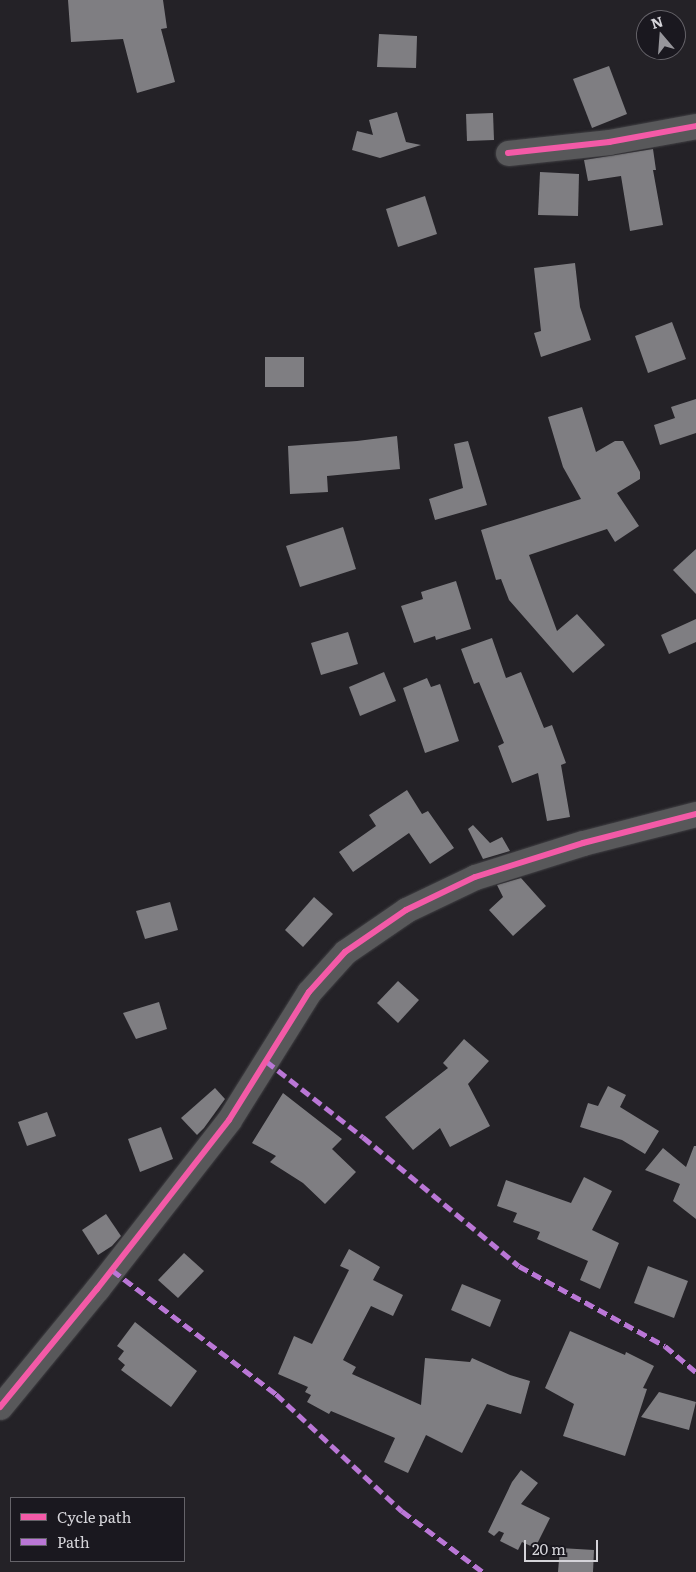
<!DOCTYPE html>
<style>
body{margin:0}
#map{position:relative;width:696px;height:1572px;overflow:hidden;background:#242227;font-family:Literata,serif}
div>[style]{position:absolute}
.building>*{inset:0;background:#7f7e82}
.roads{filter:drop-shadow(0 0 1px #414044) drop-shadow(0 0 1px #414044)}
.street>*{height:25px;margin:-12.5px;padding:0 12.5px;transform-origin:12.5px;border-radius:12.5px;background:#58585a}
.quiet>*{height:5px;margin-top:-2.5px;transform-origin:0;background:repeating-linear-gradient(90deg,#ba77d6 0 10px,transparent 0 15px)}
.cycleway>*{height:6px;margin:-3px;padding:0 3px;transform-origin:3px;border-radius:3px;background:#f35aa7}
span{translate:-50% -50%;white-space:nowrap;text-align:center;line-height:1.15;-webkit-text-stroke:5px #1a181f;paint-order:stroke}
.legend{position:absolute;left:10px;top:1497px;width:175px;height:65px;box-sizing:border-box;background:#1a181f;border:1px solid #656369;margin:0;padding:6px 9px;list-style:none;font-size:15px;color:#d5d4d9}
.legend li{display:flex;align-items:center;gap:10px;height:25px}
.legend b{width:25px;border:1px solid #656369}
.north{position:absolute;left:636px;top:10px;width:50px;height:50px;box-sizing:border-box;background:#1a181f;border:1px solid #656369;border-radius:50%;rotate:342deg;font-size:14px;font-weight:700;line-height:20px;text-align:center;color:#d5d4d9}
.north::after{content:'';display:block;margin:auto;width:18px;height:22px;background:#97969b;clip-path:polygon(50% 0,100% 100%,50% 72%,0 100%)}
.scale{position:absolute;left:524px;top:1540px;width:74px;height:22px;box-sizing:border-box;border:2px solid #d5d4d9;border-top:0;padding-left:6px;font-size:15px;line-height:18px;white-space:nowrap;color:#d5d4d9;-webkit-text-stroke:4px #1a181f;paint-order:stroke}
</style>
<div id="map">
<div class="building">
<div style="clip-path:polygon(68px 0,163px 0,167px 28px,161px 29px,175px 82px,137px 93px,123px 39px,71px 42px)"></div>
<div style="clip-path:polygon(379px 34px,417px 36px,416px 68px,377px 67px)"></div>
<div style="clip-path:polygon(609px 66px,627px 114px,592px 128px,573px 79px)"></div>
<div style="clip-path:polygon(397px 112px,406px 142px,421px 145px,380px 158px,352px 150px,357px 131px,373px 135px,369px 120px)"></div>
<div style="clip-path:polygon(493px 113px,494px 140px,467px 141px,466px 114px)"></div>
<div style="clip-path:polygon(653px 149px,656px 170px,653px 170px,663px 225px,630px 231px,621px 176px,588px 181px,584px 160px)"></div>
<div style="clip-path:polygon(540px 172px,579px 174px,578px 216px,538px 215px)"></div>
<div style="clip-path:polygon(425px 196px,437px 234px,398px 247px,386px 209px)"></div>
<div style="clip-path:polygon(575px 263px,580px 307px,591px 340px,541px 357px,534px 333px,541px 331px,534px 268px)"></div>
<div style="clip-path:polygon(672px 322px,686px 359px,648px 373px,635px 336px)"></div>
<div style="clip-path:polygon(265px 357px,304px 357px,304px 387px,265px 387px)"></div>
<div style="clip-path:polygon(696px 399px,696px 433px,660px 445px,654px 425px,675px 418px,671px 407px)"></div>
<div style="clip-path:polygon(582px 407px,596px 452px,615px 441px,623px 441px,640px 472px,640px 479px,617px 493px,639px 526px,615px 542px,607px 529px,529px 555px,557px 631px,577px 614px,605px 645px,573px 673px,509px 600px,501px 579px,496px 580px,481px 530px,581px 499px,563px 467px,548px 417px)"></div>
<div style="clip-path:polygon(397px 436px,400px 469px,327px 476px,328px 492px,290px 494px,288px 446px,357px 441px)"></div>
<div style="clip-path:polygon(468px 441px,487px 505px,435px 520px,429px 499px,463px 488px,454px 444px)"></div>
<div style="clip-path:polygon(343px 527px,356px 569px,300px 587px,286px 546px)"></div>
<div style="clip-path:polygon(696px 549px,696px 594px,673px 570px)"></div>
<div style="clip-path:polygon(456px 581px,471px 629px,436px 640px,435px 636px,414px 643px,401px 606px,423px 599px,421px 592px)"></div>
<div style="clip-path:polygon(696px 619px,696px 642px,669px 654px,661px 635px)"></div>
<div style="clip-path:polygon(348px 632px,358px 664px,321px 675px,311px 643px)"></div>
<div style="clip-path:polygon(492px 638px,506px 678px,521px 672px,544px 728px,552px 725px,566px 763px,561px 765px,570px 817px,547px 821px,538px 773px,512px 783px,498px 746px,504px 743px,479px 682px,474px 684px,461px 649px)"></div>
<div style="clip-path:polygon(384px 672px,396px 701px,360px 716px,349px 687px)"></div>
<div style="clip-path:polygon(427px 678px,431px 687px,440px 684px,459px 741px,425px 753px,403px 688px)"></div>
<div style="clip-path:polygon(407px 790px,422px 814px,428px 811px,454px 848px,430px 864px,409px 833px,353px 872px,339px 852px,376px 826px,369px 815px)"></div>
<div style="clip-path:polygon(473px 825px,490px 843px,502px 837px,510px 851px,483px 859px,468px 829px)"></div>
<div style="clip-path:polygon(521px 878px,546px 906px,513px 936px,489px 910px,503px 897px,497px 885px)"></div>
<div style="clip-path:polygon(314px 897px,333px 914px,303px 947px,285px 930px)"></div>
<div style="clip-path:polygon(170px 902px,178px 930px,145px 939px,136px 911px)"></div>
<div style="clip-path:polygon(398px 981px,419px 1000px,398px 1023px,377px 1003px)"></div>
<div style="clip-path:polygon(159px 1002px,167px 1029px,136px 1039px,123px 1013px)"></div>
<div style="clip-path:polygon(464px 1039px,489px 1061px,468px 1084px,490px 1126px,450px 1147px,440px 1128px,413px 1150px,385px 1117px,448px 1068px,443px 1063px)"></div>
<div style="clip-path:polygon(608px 1086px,626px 1095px,620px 1107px,659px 1131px,645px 1154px,622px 1140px,580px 1127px,588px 1103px,598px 1106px)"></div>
<div style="clip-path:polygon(215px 1088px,225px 1099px,204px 1128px,197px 1135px,181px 1118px)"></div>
<div style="clip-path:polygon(283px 1093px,342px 1139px,332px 1149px,356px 1172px,325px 1204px,303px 1183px,270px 1162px,276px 1156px,252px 1143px)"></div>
<div style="clip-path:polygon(47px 1112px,56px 1136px,27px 1146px,18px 1122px)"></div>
<div style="clip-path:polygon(161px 1127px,173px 1159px,140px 1172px,128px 1139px)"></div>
<div style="clip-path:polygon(694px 1146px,696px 1146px,696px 1219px,673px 1201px,680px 1184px,645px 1170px,663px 1148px,686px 1167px)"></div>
<div style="clip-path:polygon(584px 1177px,612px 1191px,592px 1230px,619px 1243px,600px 1289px,580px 1280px,588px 1261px,537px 1239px,540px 1232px,513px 1222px,517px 1213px,497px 1206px,506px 1180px,571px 1203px)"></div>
<div style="clip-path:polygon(106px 1214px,121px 1236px,112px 1246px,98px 1255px,82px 1230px)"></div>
<div style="clip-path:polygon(349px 1249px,380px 1267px,373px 1280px,403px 1295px,393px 1316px,371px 1306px,343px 1360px,356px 1367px,352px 1374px,421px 1405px,425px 1358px,470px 1362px,472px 1358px,510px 1375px,530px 1381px,521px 1414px,487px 1404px,462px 1453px,426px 1435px,408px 1473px,384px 1462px,395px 1438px,331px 1411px,329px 1414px,307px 1402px,311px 1395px,305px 1392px,308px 1387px,278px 1374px,294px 1336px,312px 1344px,349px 1270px,340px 1266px)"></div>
<div style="clip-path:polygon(184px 1253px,204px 1271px,178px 1298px,158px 1280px)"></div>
<div style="clip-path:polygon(648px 1266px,688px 1281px,674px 1318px,634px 1303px)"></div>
<div style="clip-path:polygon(462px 1284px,501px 1300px,490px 1327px,451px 1310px)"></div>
<div style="clip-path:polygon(135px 1322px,197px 1371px,171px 1407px,121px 1370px,125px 1365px,118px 1359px,124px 1351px,117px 1346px)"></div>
<div style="clip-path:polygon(570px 1331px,625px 1355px,626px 1352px,654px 1366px,643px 1388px,647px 1389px,625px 1456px,563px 1436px,574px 1404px,545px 1388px)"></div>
<div style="clip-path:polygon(659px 1392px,696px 1402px,689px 1430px,641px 1417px)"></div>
<div style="clip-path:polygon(521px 1470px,538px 1483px,521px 1504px,550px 1518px,535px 1548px,522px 1542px,518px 1550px,500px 1541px,504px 1533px,499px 1531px,494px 1536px,488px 1532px,512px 1482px)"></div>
<div style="clip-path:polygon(560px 1548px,594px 1550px,593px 1572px,558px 1572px)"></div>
</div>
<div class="roads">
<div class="street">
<div style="left:508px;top:153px;width:102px;rotate:-6.2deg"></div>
<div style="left:609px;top:142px;width:88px;rotate:-10.4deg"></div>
<div style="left:0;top:1407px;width:153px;rotate:-50.6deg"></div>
<div style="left:97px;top:1289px;width:214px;rotate:-52deg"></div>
<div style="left:229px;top:1120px;width:151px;rotate:-58deg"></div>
<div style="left:309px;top:992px;width:54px;rotate:-48deg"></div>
<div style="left:345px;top:952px;width:74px;rotate:-34.5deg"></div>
<div style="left:406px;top:910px;width:76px;rotate:-25.6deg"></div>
<div style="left:475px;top:877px;width:113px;rotate:-17.5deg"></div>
<div style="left:583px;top:843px;width:117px;rotate:-14.4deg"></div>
</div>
</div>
<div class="quiet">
<div style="left:266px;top:1061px;width:123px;rotate:38.1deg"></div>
<div style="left:363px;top:1137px;width:202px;rotate:39.6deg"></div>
<div style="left:519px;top:1266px;width:166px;rotate:28.7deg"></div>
<div style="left:665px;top:1346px;width:40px;rotate:40deg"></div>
<div style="left:112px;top:1270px;width:206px;rotate:37.1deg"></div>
<div style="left:276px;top:1394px;width:172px;rotate:42.9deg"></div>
<div style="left:402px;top:1511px;width:101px;rotate:37deg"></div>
</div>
<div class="cycleway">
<div style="left:508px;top:153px;width:102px;rotate:-6.2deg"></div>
<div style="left:609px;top:142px;width:88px;rotate:-10.4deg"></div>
<div style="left:0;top:1407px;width:153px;rotate:-50.6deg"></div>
<div style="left:97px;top:1289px;width:214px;rotate:-52deg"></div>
<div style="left:229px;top:1120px;width:151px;rotate:-58deg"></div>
<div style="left:309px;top:992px;width:54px;rotate:-48deg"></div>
<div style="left:345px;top:952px;width:74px;rotate:-34.5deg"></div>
<div style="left:406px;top:910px;width:76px;rotate:-25.6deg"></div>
<div style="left:475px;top:877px;width:113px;rotate:-17.5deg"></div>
<div style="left:583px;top:843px;width:117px;rotate:-14.4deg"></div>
</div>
<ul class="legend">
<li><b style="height:6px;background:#f35aa7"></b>Cycle path</li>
<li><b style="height:6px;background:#ba77d6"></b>Path</li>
</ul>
<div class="north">N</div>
<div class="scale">20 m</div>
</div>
